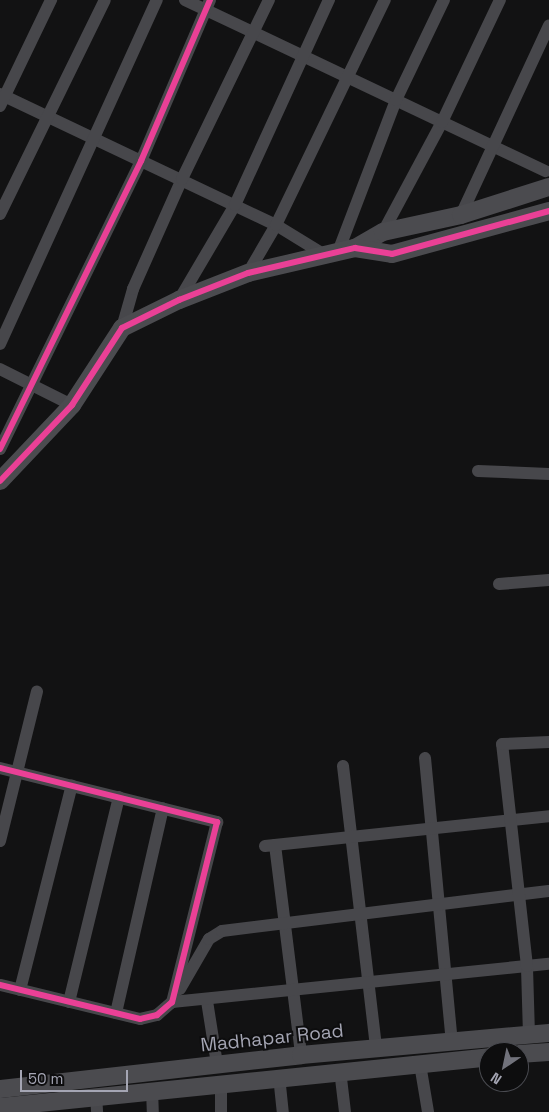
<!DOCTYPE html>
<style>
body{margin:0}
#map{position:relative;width:549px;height:1112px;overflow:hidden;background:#121213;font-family:"Space Grotesk",sans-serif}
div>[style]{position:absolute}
.street>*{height:12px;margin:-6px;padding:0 6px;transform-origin:6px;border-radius:6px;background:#47474b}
.secondary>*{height:18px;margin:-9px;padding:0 9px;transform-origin:9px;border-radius:9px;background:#4b4b4f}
.cycleway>*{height:6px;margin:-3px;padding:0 3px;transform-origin:3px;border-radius:3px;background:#ea4096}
span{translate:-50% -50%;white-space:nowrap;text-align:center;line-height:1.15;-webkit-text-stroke:4px #0d0d0e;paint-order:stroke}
.street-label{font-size:19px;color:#a4a5b3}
.north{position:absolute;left:479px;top:1042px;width:50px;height:50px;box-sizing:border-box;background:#0d0d0e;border:1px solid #494a50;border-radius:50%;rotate:214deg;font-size:14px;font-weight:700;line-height:20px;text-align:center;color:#a4a5b3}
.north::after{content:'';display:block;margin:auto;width:18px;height:22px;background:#71727b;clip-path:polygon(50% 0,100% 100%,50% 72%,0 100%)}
.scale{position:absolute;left:20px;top:1070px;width:108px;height:22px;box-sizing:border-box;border:2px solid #a4a5b3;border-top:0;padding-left:6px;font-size:15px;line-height:18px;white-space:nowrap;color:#a4a5b3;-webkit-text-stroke:4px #0d0d0e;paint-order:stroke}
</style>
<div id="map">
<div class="street">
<div style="left:185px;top:0;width:399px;rotate:25.4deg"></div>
<div style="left:0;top:94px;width:306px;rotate:25.4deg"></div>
<div style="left:276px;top:225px;width:57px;rotate:31.5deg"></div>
<div style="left:0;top:106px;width:118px;rotate:-64.3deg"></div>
<div style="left:0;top:214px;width:238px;rotate:-63.9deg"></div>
<div style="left:461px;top:215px;width:209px;rotate:-65.1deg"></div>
<div style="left:383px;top:232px;width:125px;rotate:-61.8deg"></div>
<div style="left:442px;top:122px;width:135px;rotate:-64.6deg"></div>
<div style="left:338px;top:252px;width:163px;rotate:-69.1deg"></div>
<div style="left:396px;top:100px;width:111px;rotate:-64.4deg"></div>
<div style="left:248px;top:273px;width:56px;rotate:-59.7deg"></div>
<div style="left:276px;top:225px;width:250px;rotate:-64.2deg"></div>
<div style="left:179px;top:300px;width:110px;rotate:-59.5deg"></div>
<div style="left:235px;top:205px;width:226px;rotate:-65.4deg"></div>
<div style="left:122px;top:328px;width:41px;rotate:-74.2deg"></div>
<div style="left:133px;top:289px;width:120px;rotate:-66deg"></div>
<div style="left:182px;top:179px;width:199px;rotate:-64.1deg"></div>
<div style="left:0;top:344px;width:378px;rotate:-65.5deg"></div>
<div style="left:0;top:369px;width:80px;rotate:26.6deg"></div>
<div style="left:0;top:449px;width:321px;rotate:-63.9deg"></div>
<div style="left:141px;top:161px;width:175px;rotate:-66.8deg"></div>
<div style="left:478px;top:471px;width:71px;rotate:2.4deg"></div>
<div style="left:499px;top:584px;width:50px;rotate:-4.6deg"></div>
<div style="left:425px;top:758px;width:285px;rotate:84.6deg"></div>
<div style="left:343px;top:766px;width:285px;rotate:83.3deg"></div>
<div style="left:0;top:768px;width:224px;rotate:14deg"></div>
<div style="left:217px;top:822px;width:186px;rotate:104deg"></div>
<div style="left:172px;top:1002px;width:20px;rotate:139deg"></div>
<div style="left:157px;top:1015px;width:17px;rotate:167deg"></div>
<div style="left:140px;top:1019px;width:144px;rotate:-166.3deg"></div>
<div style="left:0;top:841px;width:154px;rotate:-76.1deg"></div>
<div style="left:275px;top:845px;width:212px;rotate:82.9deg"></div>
<div style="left:265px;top:846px;width:286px;rotate:-6deg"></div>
<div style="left:180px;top:989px;width:58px;rotate:-59.9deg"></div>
<div style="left:209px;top:939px;width:15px;rotate:-32deg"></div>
<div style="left:222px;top:931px;width:329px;rotate:-7deg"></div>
<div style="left:20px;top:990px;width:211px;rotate:-75.8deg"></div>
<div style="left:207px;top:1001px;width:64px;rotate:81deg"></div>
<div style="left:69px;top:1002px;width:211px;rotate:-76.3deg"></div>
<div style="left:172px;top:1002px;width:379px;rotate:-5.8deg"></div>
<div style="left:116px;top:1013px;width:210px;rotate:-77.1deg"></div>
<div style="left:529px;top:1035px;width:69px;rotate:-91.7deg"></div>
<div style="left:527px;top:966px;width:223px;rotate:-96.4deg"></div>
<div style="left:502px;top:744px;width:47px;rotate:-2.4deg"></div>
<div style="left:420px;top:1064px;width:49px;rotate:80.5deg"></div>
<div style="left:340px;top:1070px;width:42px;rotate:83.2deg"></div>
<div style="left:279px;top:1076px;width:36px;rotate:84deg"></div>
<div style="left:221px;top:1082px;width:30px;rotate:90deg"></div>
<div style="left:152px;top:1089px;width:23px;rotate:88deg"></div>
<div style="left:96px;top:1096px;width:16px;rotate:86deg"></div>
</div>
<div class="secondary">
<div style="left:355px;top:248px;width:32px;rotate:-30deg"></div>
<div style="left:383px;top:232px;width:80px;rotate:-12.3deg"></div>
<div style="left:461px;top:215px;width:92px;rotate:-17.7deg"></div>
<div style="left:0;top:481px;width:105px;rotate:-46.5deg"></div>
<div style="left:72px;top:405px;width:92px;rotate:-57deg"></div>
<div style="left:122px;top:328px;width:64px;rotate:-26.2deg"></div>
<div style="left:179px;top:300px;width:74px;rotate:-21.4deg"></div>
<div style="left:248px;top:273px;width:110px;rotate:-13.2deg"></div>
<div style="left:355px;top:248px;width:37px;rotate:9deg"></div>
<div style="left:392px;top:254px;width:163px;rotate:-15.3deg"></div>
<div style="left:519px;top:1054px;width:30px;rotate:-4deg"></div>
<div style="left:0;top:1089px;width:303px;rotate:-6.4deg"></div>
<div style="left:301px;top:1055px;width:249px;rotate:-5.1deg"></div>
<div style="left:0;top:1107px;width:492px;rotate:-5.8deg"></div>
</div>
<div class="cycleway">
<div style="left:0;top:449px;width:321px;rotate:-63.9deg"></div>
<div style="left:141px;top:161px;width:175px;rotate:-66.8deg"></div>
<div style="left:0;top:481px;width:105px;rotate:-46.5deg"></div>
<div style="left:72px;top:405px;width:92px;rotate:-57deg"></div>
<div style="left:122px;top:328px;width:64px;rotate:-26.2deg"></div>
<div style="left:179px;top:300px;width:74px;rotate:-21.4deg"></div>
<div style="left:248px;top:273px;width:110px;rotate:-13.2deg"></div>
<div style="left:355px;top:248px;width:37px;rotate:9deg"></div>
<div style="left:392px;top:254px;width:163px;rotate:-15.3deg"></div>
<div style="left:0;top:768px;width:224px;rotate:14deg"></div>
<div style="left:217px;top:822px;width:186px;rotate:104deg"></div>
<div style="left:172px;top:1002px;width:20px;rotate:139deg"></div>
<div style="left:157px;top:1015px;width:17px;rotate:167deg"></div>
<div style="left:140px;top:1019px;width:144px;rotate:-166.3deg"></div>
</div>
<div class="street-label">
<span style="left:272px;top:1038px;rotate:-6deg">Madhapar Road</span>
</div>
<div class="north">N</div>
<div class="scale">50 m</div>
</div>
